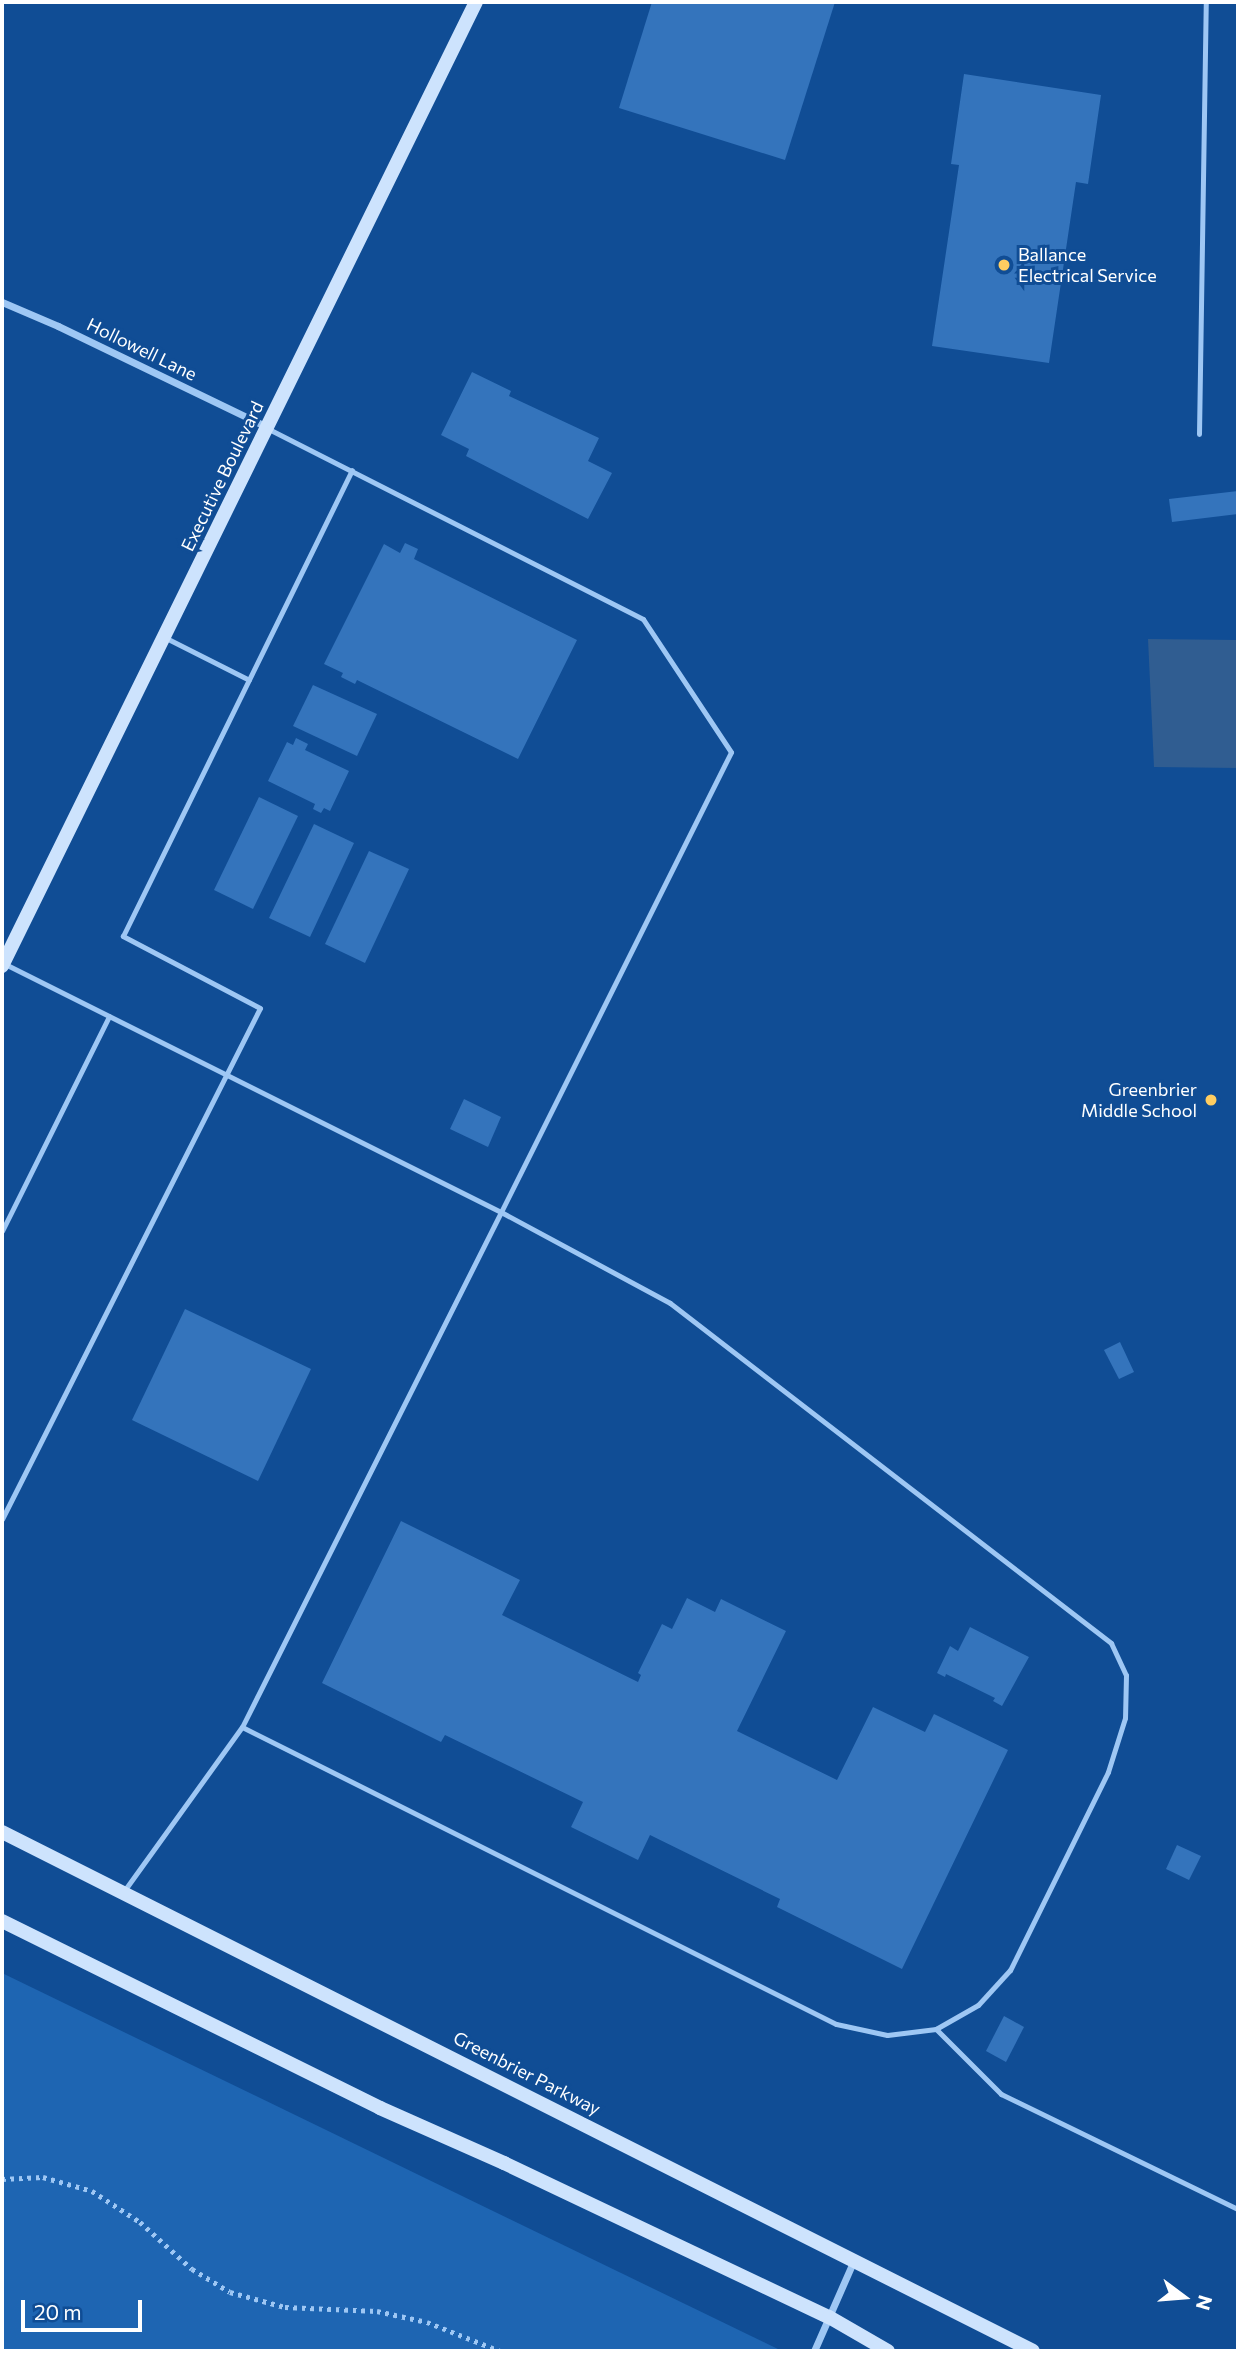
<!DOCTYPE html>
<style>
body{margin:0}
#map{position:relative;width:1240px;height:2353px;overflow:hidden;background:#104d95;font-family:Commissioner,sans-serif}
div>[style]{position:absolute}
.green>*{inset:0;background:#1e65b2}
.water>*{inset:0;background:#305d91}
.building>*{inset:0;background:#3474bc}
.path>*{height:4.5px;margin-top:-2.25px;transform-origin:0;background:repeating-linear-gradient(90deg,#9ec7f4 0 3.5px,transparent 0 8.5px)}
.lane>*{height:5px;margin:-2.5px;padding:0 2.5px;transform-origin:2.5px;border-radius:2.5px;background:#9ec7f4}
.street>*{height:7px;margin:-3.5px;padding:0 3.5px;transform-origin:3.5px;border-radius:3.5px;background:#9ec7f4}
.secondary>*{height:14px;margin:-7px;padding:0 7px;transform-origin:7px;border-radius:7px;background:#cde3fd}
.dots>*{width:19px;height:19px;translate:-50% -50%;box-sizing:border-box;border:4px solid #104d95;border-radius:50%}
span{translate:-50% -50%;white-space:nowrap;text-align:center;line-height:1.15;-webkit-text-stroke:6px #104d95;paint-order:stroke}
.poi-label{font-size:18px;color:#fff}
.left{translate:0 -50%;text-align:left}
.right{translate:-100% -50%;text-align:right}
.street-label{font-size:18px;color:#fff}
.frame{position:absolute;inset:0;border:4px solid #fff;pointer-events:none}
.north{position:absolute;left:1149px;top:2262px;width:70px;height:70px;-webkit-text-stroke:5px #104d95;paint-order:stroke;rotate:106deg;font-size:19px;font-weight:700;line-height:28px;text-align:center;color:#fff}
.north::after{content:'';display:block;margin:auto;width:24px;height:32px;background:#fff;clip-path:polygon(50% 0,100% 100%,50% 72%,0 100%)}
.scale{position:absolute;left:21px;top:2300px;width:121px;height:32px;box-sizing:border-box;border:4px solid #fff;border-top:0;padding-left:9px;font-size:21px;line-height:24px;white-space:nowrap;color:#fff;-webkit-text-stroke:5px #104d95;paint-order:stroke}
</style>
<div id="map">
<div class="green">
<div style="clip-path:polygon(2px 1973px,782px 2351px,2px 2351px)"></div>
</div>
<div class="water">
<div style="clip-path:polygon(1148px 639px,1238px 640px,1238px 768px,1154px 767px)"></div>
</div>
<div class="building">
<div style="clip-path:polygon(652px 2px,835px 2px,785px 160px,619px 108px)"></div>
<div style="clip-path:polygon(964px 74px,1101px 95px,1088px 184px,1076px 182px,1049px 363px,932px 346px,959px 165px,951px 164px)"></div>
<div style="clip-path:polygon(472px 372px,511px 391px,509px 396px,599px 438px,588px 461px,612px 473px,588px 519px,466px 456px,469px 449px,441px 435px)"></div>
<div style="clip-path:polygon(1238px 491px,1238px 514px,1172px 522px,1169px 499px)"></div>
<div style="clip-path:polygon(405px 543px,418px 549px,414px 559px,577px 640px,518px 759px,357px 680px,355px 684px,341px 677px,343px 673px,324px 664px,384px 544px,400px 553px)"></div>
<div style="clip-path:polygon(313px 685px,377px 714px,357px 756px,293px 726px)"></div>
<div style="clip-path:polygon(296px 738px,308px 744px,305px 750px,349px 771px,330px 811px,324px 808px,321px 813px,313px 809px,315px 804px,268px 781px,287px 742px,293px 745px)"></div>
<div style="clip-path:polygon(259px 797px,298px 816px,253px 909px,214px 890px)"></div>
<div style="clip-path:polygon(314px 824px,354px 843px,310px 937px,269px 918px)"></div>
<div style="clip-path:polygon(369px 851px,409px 869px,365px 963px,325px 944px)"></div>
<div style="clip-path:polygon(464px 1099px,501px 1117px,488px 1147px,450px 1129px)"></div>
<div style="clip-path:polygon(185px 1309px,311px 1369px,258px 1481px,132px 1420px)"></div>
<div style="clip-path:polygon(1120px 1342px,1134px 1372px,1119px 1379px,1104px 1350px)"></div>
<div style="clip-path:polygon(401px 1521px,520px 1580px,502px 1615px,638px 1682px,641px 1675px,638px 1673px,662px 1624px,672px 1629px,687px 1598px,715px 1612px,721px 1599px,786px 1631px,737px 1731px,837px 1780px,873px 1707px,925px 1732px,934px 1714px,1008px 1750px,902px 1969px,777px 1907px,780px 1899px,650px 1835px,638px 1860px,571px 1827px,583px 1802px,445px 1735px,441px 1742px,322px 1683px)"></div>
<div style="clip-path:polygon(970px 1627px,1029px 1657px,1002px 1706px,993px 1701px,995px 1698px,946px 1674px,945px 1677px,937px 1673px,950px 1646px,958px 1651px)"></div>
<div style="clip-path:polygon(1177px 1845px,1201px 1856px,1189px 1880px,1166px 1869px)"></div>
<div style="clip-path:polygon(1004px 2016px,1024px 2027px,1006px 2062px,986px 2051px)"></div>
</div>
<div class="path">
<div style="left:2px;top:2179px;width:41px;rotate:-2.8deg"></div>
<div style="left:43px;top:2177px;width:51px;rotate:15.9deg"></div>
<div style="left:92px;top:2191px;width:57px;rotate:32.9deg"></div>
<div style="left:140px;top:2222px;width:70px;rotate:42.1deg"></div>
<div style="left:192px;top:2269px;width:44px;rotate:31.2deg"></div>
<div style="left:230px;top:2292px;width:57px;rotate:15.3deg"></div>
<div style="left:285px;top:2307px;width:92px;rotate:2.5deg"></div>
<div style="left:377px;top:2311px;width:51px;rotate:12.4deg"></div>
<div style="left:427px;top:2322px;width:79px;rotate:21.7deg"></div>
</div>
<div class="lane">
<div style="left:1199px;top:434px;width:432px;rotate:-89.1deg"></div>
<div style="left:164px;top:637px;width:95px;rotate:26.8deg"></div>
<div style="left:5px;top:964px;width:555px;rotate:26.57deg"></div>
<div style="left:501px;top:1212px;width:514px;rotate:-63.43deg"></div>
<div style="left:731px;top:752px;width:159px;rotate:-123.5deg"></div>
<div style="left:643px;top:619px;width:422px;rotate:-153.1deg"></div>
<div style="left:2px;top:1231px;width:240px;rotate:-63.5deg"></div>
<div style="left:2px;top:1519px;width:572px;rotate:-63.21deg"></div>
<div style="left:260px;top:1008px;width:155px;rotate:-152.3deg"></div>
<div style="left:123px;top:936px;width:519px;rotate:-63.83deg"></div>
<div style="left:124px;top:1891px;width:202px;rotate:-54.3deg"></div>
<div style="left:242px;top:1727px;width:576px;rotate:-63.3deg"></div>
<div style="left:501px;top:1212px;width:192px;rotate:28.3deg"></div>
<div style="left:670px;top:1303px;width:557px;rotate:37.63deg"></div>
<div style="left:1111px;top:1643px;width:35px;rotate:65deg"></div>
<div style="left:1126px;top:1675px;width:43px;rotate:91.3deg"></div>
<div style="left:1125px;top:1718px;width:57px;rotate:107.5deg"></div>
<div style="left:1108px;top:1772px;width:221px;rotate:116.3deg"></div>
<div style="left:1010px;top:1970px;width:47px;rotate:132.4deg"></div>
<div style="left:978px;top:2005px;width:48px;rotate:150.3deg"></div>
<div style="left:936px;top:2029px;width:49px;rotate:173deg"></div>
<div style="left:887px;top:2035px;width:52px;rotate:-167.8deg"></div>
<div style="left:836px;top:2024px;width:664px;rotate:-153.43deg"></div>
<div style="left:936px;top:2029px;width:92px;rotate:45deg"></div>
<div style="left:1001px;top:2094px;width:263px;rotate:25.9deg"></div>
</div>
<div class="street">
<div style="left:2px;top:302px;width:61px;rotate:23.2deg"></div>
<div style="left:58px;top:326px;width:232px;rotate:25.8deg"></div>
<div style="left:814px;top:2351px;width:99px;rotate:-66.3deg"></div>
</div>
<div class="secondary">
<div style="left:2px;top:966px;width:1074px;rotate:-63.82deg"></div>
<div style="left:2px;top:1832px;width:1154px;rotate:26.72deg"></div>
<div style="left:2px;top:1921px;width:422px;rotate:26.3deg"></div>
<div style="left:380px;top:2108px;width:136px;rotate:23.9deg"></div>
<div style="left:504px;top:2163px;width:360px;rotate:25.4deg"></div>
<div style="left:829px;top:2317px;width:68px;rotate:30deg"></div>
</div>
<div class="dots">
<div style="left:1004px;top:265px;background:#ffcd61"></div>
<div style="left:1211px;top:1100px;background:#ffcd61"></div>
</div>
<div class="poi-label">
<span class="left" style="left:1018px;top:265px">Ballance<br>Electrical Service</span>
<span class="right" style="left:1197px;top:1100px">Greenbrier<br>Middle School</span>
</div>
<div class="street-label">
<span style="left:142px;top:349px;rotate:26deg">Hollowell Lane</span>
<span style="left:222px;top:476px;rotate:-64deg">Executive Boulevard</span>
<span style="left:527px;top:2073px;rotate:27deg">Greenbrier Parkway</span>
</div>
<div class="frame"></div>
<div class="north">N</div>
<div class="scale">20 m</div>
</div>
